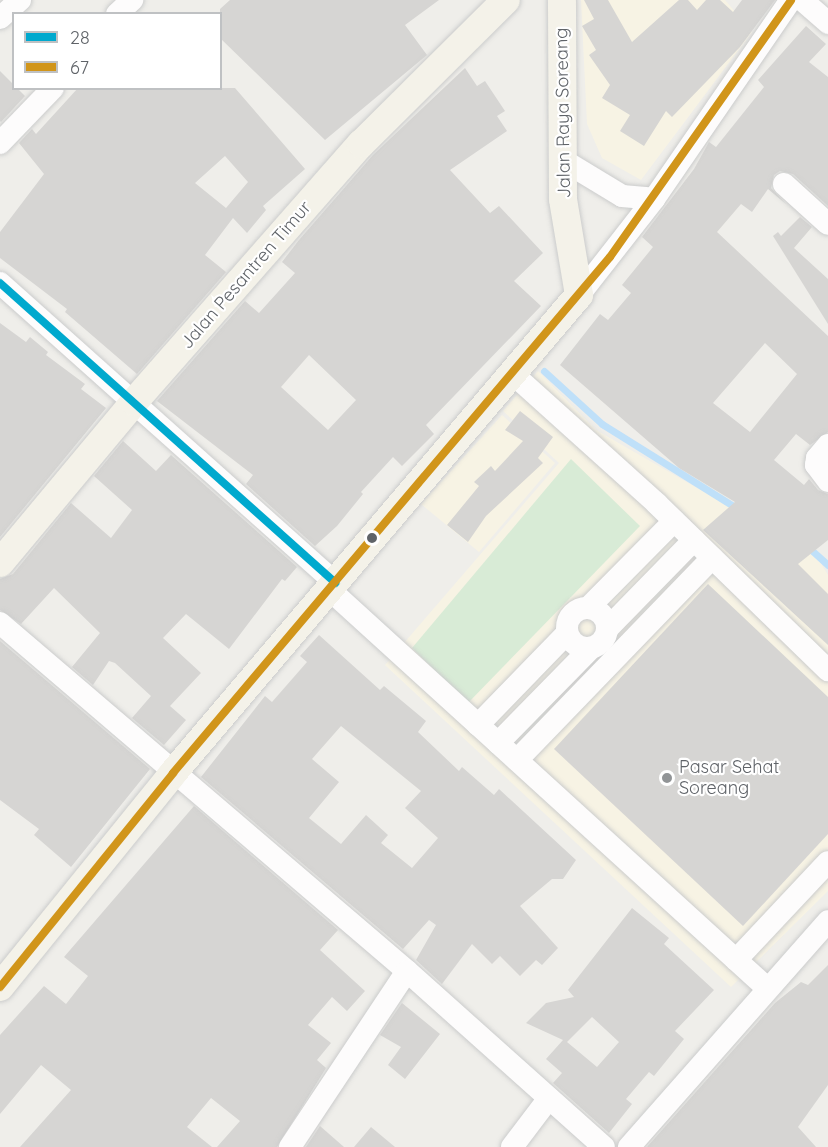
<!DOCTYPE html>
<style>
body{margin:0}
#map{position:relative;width:828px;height:1147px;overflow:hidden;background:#efeeea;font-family:Quicksand,sans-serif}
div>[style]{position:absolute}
.commercial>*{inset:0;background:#f7f3e4}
.green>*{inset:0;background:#d8ebd6}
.stream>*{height:7px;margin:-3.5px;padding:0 3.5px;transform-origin:3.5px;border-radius:3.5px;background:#bfe0f9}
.building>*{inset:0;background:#d6d5d3}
.roads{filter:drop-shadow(0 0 2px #cbcccc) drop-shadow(0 0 2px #cbcccc)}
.minor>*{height:22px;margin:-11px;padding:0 11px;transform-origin:11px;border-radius:11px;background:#fdfcfc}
.minor>.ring{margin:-11px;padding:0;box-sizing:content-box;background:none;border:22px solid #fdfcfc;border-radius:50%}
.major>*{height:28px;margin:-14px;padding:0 14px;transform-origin:14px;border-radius:14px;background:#f4f2e9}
.bus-1>*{height:8px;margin:-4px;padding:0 4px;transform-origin:4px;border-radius:4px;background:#00a9ce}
.bus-2>*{height:8px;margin:-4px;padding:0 4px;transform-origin:4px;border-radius:4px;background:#d1951a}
.dots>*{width:16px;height:16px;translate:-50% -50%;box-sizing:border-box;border:3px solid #fff;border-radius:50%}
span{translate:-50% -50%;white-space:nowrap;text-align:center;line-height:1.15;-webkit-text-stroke:4.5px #fff;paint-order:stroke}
.street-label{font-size:18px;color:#5f6368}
.poi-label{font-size:18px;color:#5f6368}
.left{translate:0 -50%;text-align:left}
.legend{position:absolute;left:12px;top:12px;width:210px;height:78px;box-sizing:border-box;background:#fff;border:2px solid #bfc1c3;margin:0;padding:8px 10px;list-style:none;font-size:18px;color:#5f6368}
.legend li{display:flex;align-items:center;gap:12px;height:30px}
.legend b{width:30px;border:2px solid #bfc1c3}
</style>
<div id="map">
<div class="commercial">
<div style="clip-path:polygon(581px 0,725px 0,752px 32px,641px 180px,602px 158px,587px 124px)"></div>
<div style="clip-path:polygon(538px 371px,596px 430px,798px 546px,818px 559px,828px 575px,828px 891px,731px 987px,385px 665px,559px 463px,503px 411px)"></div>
<div style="clip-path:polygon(502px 415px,555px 463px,479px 552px,421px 504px)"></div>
</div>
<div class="green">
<div style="clip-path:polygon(571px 459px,640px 526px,468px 703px,412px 648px)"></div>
</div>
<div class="stream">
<div style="left:544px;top:371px;width:79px;rotate:42.4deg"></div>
<div style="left:602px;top:424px;width:160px;rotate:32deg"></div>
<div style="left:808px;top:547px;width:27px;rotate:42deg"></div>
</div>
<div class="building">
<div style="clip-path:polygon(230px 0,439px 0,405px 25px,427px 55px,325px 140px,220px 38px,220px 9px)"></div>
<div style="clip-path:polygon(584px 0,608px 0,632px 42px,679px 0,688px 0,697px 10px,706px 0,720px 0,733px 12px,742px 0,775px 0,740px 47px,672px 117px,666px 111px,644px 146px,620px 131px,630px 115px,602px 98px,610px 85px,589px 55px,596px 50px,582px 26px,594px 19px)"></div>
<div style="clip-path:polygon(evenodd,806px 26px,826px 44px,809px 62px,828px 77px,828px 206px,793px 174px,780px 171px,774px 175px,771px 188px,786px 204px,768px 189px,752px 212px,741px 204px,717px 232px,828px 336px,828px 432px,810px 445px,796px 434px,774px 460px,804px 485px,809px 479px,818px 490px,828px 494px,828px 540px,798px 564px,828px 594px,828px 645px,703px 530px,735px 502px,679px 468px,560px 365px,600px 314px,608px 320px,631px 293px,622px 285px,653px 247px,642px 237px,694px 169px,709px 142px,716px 147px,764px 87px,758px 80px,806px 26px,765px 343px,797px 374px,750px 432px,713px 403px,765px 343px)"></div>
<div style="clip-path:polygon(evenodd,465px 68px,477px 86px,485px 81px,505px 111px,497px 116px,507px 131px,450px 170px,490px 213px,499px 206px,543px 253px,514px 281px,541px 306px,426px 425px,434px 434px,402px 466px,393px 457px,361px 492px,363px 494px,337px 526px,315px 546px,246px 484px,253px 475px,157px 401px,245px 301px,259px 313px,295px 273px,282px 262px,299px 240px,373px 155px,465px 68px,309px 355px,356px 400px,328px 430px,281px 387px,309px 355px)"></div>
<div style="clip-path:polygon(0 71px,25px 96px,1px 122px,0 121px)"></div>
<div style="clip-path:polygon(evenodd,78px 88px,235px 88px,305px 169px,263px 206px,266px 210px,247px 233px,233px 218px,205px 255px,226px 272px,137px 374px,65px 312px,67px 309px,0 258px,0 232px,44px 174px,19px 143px,32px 129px,36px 134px,78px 88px,225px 156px,248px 182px,226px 208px,195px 183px,225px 156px)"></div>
<div style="clip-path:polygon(800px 217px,812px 227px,794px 248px,828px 279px,828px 324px,773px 236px,778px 232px,781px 236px)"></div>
<div style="clip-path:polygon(0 323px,26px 342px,30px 337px,48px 352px,46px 355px,85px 384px,81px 389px,106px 408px,0 537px)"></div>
<div style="clip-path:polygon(520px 411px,553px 437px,538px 458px,543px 463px,486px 516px,468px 542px,447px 525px,479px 486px,474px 482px,491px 466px,495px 471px,523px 441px,505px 430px)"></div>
<div style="clip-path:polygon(123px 441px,156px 471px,171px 455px,297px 567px,285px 581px,282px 579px,229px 649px,186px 614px,163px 638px,201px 673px,170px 706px,186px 720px,164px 745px,132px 718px,151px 696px,115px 663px,109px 661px,93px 685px,72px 667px,100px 633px,54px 588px,21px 624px,0 610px,0 579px,13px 574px,71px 503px,111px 538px,132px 510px,94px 476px)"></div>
<div style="clip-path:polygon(708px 584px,828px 697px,828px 834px,743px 926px,554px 749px)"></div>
<div style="clip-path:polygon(evenodd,319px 635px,380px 690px,384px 686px,426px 721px,418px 732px,459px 771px,462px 767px,494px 795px,499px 789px,576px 860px,563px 879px,552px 879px,520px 906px,558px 948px,542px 965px,536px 960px,520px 976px,500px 956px,492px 964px,472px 944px,442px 984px,416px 960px,436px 925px,429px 920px,403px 949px,201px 777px,265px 696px,272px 702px,307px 662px,300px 656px,319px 635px,341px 726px,421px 791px,405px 808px,438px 838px,412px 868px,381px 843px,388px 835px,366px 815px,341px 844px,309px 818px,339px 782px,312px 759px,341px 726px)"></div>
<div style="clip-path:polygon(0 641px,150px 769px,71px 867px,34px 835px,39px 829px,0 800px)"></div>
<div style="clip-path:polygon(194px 806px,338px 930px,320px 950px,365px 991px,347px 1011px,332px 997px,308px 1025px,331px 1043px,317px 1060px,326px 1068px,277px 1147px,217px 1147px,240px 1121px,211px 1098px,187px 1127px,212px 1147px,20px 1147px,71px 1090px,41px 1065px,0 1114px,0 1035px,44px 986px,66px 1004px,88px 976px,64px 957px)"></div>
<div style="clip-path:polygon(evenodd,632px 908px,669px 938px,664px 944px,714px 990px,675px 1031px,684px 1039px,654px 1076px,649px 1072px,626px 1099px,632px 1104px,609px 1133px,553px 1083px,562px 1073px,546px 1059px,563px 1040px,526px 1023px,546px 1003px,574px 997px,568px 990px,632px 908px,592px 1017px,619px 1042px,597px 1067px,567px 1042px,592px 1017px)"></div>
<div style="clip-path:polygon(828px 965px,828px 1085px,798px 1127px,816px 1147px,647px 1147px,775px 1003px,801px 982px,808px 985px)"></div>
<div style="clip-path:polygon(402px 1003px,440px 1034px,405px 1079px,388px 1065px,401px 1047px,380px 1035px)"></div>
<div style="clip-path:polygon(320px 1126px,344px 1147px,306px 1147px)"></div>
<div style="clip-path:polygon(371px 1127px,395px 1147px,354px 1147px)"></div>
</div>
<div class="roads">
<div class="minor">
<div style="left:802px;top:0;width:35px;rotate:41deg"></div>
<div style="left:117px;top:14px;width:21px;rotate:-43deg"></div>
<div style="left:0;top:18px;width:27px;rotate:-42deg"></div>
<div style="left:0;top:143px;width:76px;rotate:-46.1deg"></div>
<div style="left:561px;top:159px;width:71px;rotate:31.2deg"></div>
<div style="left:622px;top:196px;width:32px;rotate:5deg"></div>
<div style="left:784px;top:184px;width:59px;rotate:42.3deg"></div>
<div style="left:0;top:283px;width:450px;rotate:41.8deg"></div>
<div style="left:579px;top:295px;width:122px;rotate:-52deg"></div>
<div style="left:654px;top:199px;width:242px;rotate:-55.5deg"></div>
<div style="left:514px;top:375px;width:191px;rotate:42deg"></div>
<div style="left:656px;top:503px;width:240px;rotate:44.2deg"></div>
<div style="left:828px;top:445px;width:17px;rotate:130deg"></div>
<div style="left:817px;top:458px;width:7px;rotate:98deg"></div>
<div style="left:816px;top:465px;width:20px;rotate:53deg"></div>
<div style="left:330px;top:590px;width:591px;rotate:42.33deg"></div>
<div style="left:589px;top:607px;width:121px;rotate:-45.3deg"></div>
<div class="ring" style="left:567px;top:608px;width:18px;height:18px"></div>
<div style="left:0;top:623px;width:535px;rotate:40.53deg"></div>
<div style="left:407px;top:971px;width:264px;rotate:41.8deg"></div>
<div style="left:608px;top:628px;width:123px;rotate:-45.7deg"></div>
<div style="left:478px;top:725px;width:128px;rotate:-45.9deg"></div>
<div style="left:498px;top:743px;width:132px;rotate:-45.6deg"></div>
<div style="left:517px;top:760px;width:281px;rotate:-46deg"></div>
<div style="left:736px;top:960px;width:134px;rotate:-46.8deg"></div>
<div style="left:290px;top:1147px;width:211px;rotate:-56.4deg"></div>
<div style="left:512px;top:1147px;width:61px;rotate:-52.9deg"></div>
<div style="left:629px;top:1147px;width:301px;rotate:-48.6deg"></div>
</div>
<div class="major">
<div style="left:0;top:563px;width:209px;rotate:-50.2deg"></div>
<div style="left:134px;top:402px;width:344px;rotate:-48.7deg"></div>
<div style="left:361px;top:144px;width:204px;rotate:-44.8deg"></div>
<div style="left:0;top:987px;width:275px;rotate:-51deg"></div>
<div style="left:173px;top:773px;width:627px;rotate:-49.66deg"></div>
<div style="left:579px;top:295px;width:97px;rotate:-99.5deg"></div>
<div style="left:563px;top:199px;width:199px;rotate:-90.3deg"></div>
</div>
</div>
<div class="bus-1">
<div style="left:0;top:283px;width:450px;rotate:41.8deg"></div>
</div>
<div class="bus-2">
<div style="left:0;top:987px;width:275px;rotate:-51deg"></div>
<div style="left:173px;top:773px;width:676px;rotate:-49.74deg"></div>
<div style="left:610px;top:257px;width:314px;rotate:-54.8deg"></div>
</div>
<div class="dots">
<div style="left:372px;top:538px;background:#5f6368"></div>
<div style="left:667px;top:778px;background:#919496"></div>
</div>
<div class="street-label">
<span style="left:563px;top:113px;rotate:-91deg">Jalan Raya Soreang</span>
<span style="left:246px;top:275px;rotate:-49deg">Jalan Pesantren Timur</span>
</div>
<div class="poi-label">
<span class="left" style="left:679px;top:778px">Pasar Sehat<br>Soreang</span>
</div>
<ul class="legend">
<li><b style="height:8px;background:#00a9ce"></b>28</li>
<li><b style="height:8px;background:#d1951a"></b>67</li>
</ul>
</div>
